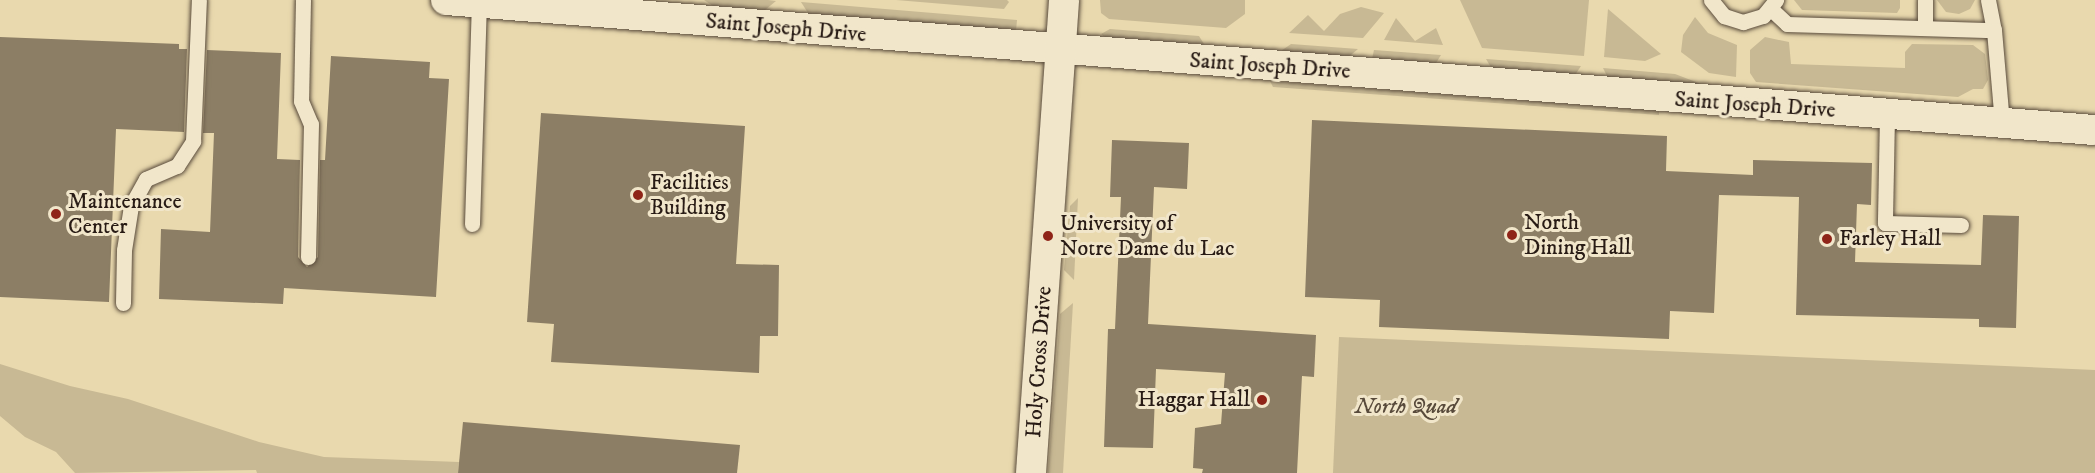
<!DOCTYPE html>
<style>
body{margin:0}
#map{position:relative;width:2095px;height:473px;overflow:hidden;background:#e9d9ae;font-family:"IM FELL DW Pica",serif}
div>[style]{position:absolute}
.green>*{inset:0;background:#c8b994}
.building>*{inset:0;background:#8c7e65}
.roads{filter:drop-shadow(0 0 2px #584a3b) drop-shadow(0 0 2px #584a3b)}
.service>*{height:15px;margin:-7.5px;padding:0 7.5px;transform-origin:7.5px;border-radius:7.5px;background:#f1e6ca}
.minor>*{height:30px;margin:-15px;padding:0 15px;transform-origin:15px;border-radius:15px;background:#f1e6ca}
.dots>*{width:16px;height:16px;translate:-50% -50%;box-sizing:border-box;border:3px solid #f1e6ca;border-radius:50%}
span{translate:-50% -50%;white-space:nowrap;text-align:center;line-height:1.15;-webkit-text-stroke:6px #f1e6ca;paint-order:stroke}
.street-label{font-size:22px;color:#281b15}
.poi-label{font-size:22px;color:#281b15}
.left{translate:0 -50%;text-align:left}
.right{translate:-100% -50%;text-align:right}
.park-label{font-size:22px;color:#584a3b;font-style:italic}
</style>
<div id="map">
<div class="green">
<div style="clip-path:polygon(704px 0,768px 0,776px 1px,765px 10px,713px 6px)"></div>
<div style="clip-path:polygon(896px 0,1007px 0,1009px 2px,1004px 9px)"></div>
<div style="clip-path:polygon(1100px 0,1245px 0,1245px 14px,1226px 28px,1109px 19px,1101px 13px)"></div>
<div style="clip-path:polygon(1460px 0,1589px 0,1584px 56px,1482px 48px)"></div>
<div style="clip-path:polygon(1794px 0,1900px 0,1900px 8px,1897px 13px,1802px 10px)"></div>
<div style="clip-path:polygon(1937px 0,1975px 0,1970px 9px,1959px 14px,1946px 12px)"></div>
<div style="clip-path:polygon(801px 2px,1017px 20px,1016px 31px,815px 15px,808px 13px)"></div>
<div style="clip-path:polygon(1361px 7px,1384px 13px,1363px 38px,1289px 33px,1308px 15px,1324px 31px,1340px 14px)"></div>
<div style="clip-path:polygon(1608px 9px,1661px 54px,1645px 61px,1604px 57px)"></div>
<div style="clip-path:polygon(1695px 17px,1708px 33px,1737px 45px,1736px 77px,1709px 73px,1681px 52px,1683px 35px)"></div>
<div style="clip-path:polygon(1396px 18px,1415px 41px,1436px 28px,1443px 45px,1384px 40px)"></div>
<div style="clip-path:polygon(1110px 29px,1199px 36px,1204px 44px,1107px 39px,1101px 34px)"></div>
<div style="clip-path:polygon(1765px 37px,1789px 42px,1791px 64px,1905px 68px,1905px 52px,1912px 44px,1973px 45px,1985px 54px,1988px 80px,1983px 89px,1973px 89px,1958px 97px,1756px 82px,1750px 73px,1750px 50px)"></div>
<div style="clip-path:polygon(1291px 44px,1358px 49px,1346px 59px,1278px 53px)"></div>
<div style="clip-path:polygon(1374px 50px,1441px 55px,1436px 63px,1372px 59px)"></div>
<div style="clip-path:polygon(1486px 59px,1581px 66px,1575px 75px,1492px 69px)"></div>
<div style="clip-path:polygon(1603px 68px,1675px 74px,1709px 87px,1608px 78px)"></div>
<div style="clip-path:polygon(1270px 81px,1659px 111px,1659px 115px,1273px 87px)"></div>
<div style="clip-path:polygon(1078px 198px,1074px 280px,1064px 270px,1070px 206px)"></div>
<div style="clip-path:polygon(1073px 303px,1063px 473px,1048px 473px,1060px 314px)"></div>
<div style="clip-path:polygon(1339px 337px,2095px 370px,2095px 473px,1333px 473px)"></div>
<div style="clip-path:polygon(0 364px,70px 386px,128px 399px,259px 442px,324px 457px,459px 462px,458px 473px,257px 473px,256px 470px,75px 473px,56px 452px,25px 437px,0 416px)"></div>
</div>
<div class="building">
<div style="clip-path:polygon(0 37px,179px 44px,179px 49px,187px 49px,184px 132px,116px 129px,109px 302px,0 297px)"></div>
<div style="clip-path:polygon(207px 50px,281px 53px,277px 159px,300px 160px,298px 257px,307px 267px,318px 257px,320px 160px,325px 160px,331px 56px,430px 62px,429px 78px,449px 79px,436px 297px,284px 288px,283px 304px,159px 299px,161px 229px,210px 232px,214px 133px,203px 133px)"></div>
<div style="clip-path:polygon(541px 113px,745px 126px,736px 264px,779px 265px,778px 336px,760px 336px,759px 373px,551px 362px,554px 324px,527px 322px)"></div>
<div style="clip-path:polygon(1312px 120px,1667px 136px,1666px 171px,1753px 175px,1753px 160px,1872px 163px,1871px 205px,1857px 204px,1855px 262px,1981px 265px,1983px 215px,2019px 216px,2016px 328px,1979px 327px,1979px 319px,1796px 315px,1799px 197px,1719px 195px,1714px 313px,1670px 311px,1669px 339px,1379px 327px,1380px 300px,1305px 297px)"></div>
<div style="clip-path:polygon(1112px 140px,1189px 143px,1187px 189px,1154px 187px,1148px 324px,1316px 335px,1314px 377px,1302px 376px,1297px 473px,1202px 473px,1203px 469px,1193px 468px,1195px 428px,1221px 424px,1225px 373px,1156px 369px,1153px 448px,1104px 447px,1108px 329px,1115px 329px,1121px 197px,1110px 197px)"></div>
<div style="clip-path:polygon(463px 422px,740px 445px,737px 473px,458px 473px)"></div>
</div>
<div class="roads">
<div class="service">
<div style="left:303px;top:0;width:101px;rotate:91.1deg"></div>
<div style="left:301px;top:101px;width:25px;rotate:67deg"></div>
<div style="left:311px;top:124px;width:133px;rotate:91.3deg"></div>
<div style="left:1711px;top:0;width:21px;rotate:51deg"></div>
<div style="left:1724px;top:16px;width:20px;rotate:18deg"></div>
<div style="left:1743px;top:22px;width:21px;rotate:-17deg"></div>
<div style="left:1763px;top:16px;width:21px;rotate:-51deg"></div>
<div style="left:1925px;top:0;width:27px;rotate:90deg"></div>
<div style="left:1988px;top:0;width:31px;rotate:79deg"></div>
<div style="left:1771px;top:9px;width:22px;rotate:43deg"></div>
<div style="left:1787px;top:24px;width:207px;rotate:1.7deg"></div>
<div style="left:1994px;top:30px;width:93px;rotate:85.1deg"></div>
<div style="left:1887px;top:115px;width:108px;rotate:91.1deg"></div>
<div style="left:1885px;top:223px;width:76px;rotate:1.5deg"></div>
<div style="left:472px;top:224px;width:222px;rotate:-88.2deg"></div>
<div style="left:123px;top:303px;width:53px;rotate:-88.9deg"></div>
<div style="left:124px;top:250px;width:45px;rotate:-81deg"></div>
<div style="left:131px;top:206px;width:31px;rotate:-61deg"></div>
<div style="left:146px;top:179px;width:34px;rotate:-23deg"></div>
<div style="left:177px;top:166px;width:30px;rotate:-57deg"></div>
<div style="left:193px;top:141px;width:141px;rotate:-87.6deg"></div>
</div>
<div class="minor">
<div style="left:446px;top:0;width:1654px;rotate:4.51deg"></div>
<div style="left:1031px;top:473px;width:474px;rotate:-86deg"></div>
</div>
</div>
<div class="dots">
<div style="left:638px;top:195px;background:#8f2418"></div>
<div style="left:56px;top:214px;background:#8f2418"></div>
<div style="left:1512px;top:235px;background:#8f2418"></div>
<div style="left:1048px;top:236px;background:#8f2418"></div>
<div style="left:1827px;top:239px;background:#8f2418"></div>
<div style="left:1262px;top:400px;background:#8f2418"></div>
</div>
<div class="street-label">
<span style="left:786px;top:28px;rotate:5deg">Saint Joseph Drive</span>
<span style="left:1270px;top:66px;rotate:4deg">Saint Joseph Drive</span>
<span style="left:1755px;top:105px;rotate:4deg">Saint Joseph Drive</span>
<span style="left:1039px;top:362px;rotate:-86deg">Holy Cross Drive</span>
</div>
<div class="poi-label">
<span class="left" style="left:650px;top:195px">Facilities<br>Building</span>
<span class="left" style="left:68px;top:214px">Maintenance<br>Center</span>
<span class="left" style="left:1524px;top:235px">North<br>Dining Hall</span>
<span class="left" style="left:1060px;top:236px">University of<br>Notre Dame du Lac</span>
<span class="left" style="left:1839px;top:239px">Farley Hall</span>
<span class="right" style="left:1250px;top:400px">Haggar Hall</span>
</div>
<div class="park-label">
<span style="left:1406px;top:407px">North Quad</span>
</div>
</div>
